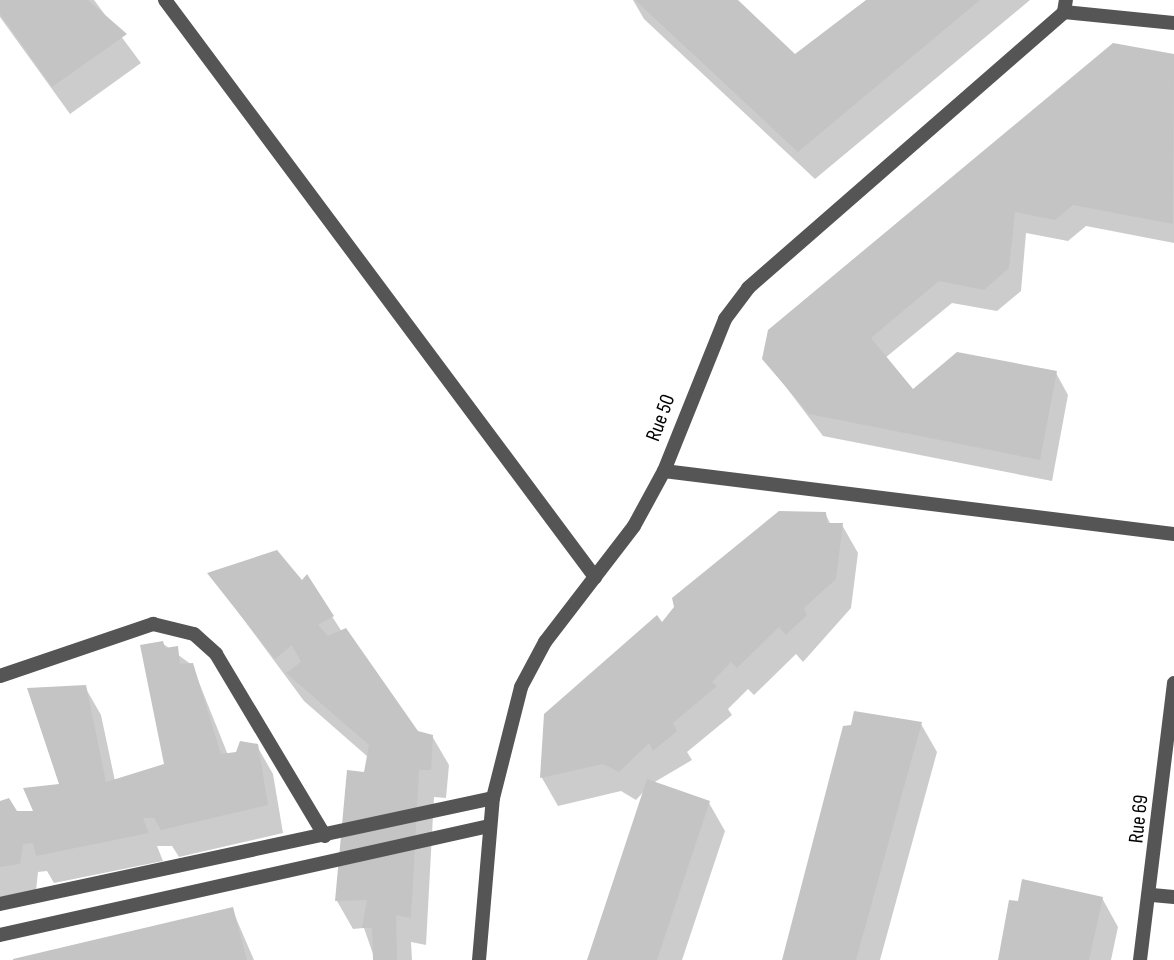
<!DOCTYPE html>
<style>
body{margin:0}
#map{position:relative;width:1174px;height:960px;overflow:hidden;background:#fff;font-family:"Sofia Sans Condensed",sans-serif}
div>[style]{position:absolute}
.shadow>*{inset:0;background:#0003}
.building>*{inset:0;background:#c4c4c4}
.street>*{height:14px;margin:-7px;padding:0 7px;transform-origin:7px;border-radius:7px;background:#555}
span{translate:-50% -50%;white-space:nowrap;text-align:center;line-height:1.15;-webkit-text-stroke:7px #fff;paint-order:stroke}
.street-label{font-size:21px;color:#000}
</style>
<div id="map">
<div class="shadow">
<div style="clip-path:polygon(0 0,94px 0,141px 63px,70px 114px,0 17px)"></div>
<div style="clip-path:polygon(633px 0,736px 0,795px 56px,869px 0,1030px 0,815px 179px,644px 19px)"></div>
<div style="clip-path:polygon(1113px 44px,1174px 56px,1174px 243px,1086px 226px,1068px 241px,1026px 233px,1021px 291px,997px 311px,952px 303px,885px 358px,913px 391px,1056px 373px,1068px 395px,1052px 481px,823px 436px,764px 358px)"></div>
<div style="clip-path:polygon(825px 513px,831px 525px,842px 525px,858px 553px,851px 608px,803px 662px,796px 654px,754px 695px,748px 689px,728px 709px,732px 715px,687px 752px,692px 760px,653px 783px,709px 803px,725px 831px,682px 960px,589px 960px,645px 790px,636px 800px,621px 791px,558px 806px,542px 778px,546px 714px,662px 624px)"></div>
<div style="clip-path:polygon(210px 574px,301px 582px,307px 577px,342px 632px,417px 732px,432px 736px,449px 765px,446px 798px,434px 797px,426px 945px,411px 942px,412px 960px,375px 960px,364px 928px,353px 929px,337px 901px,368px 757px,304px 701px)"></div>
<div style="clip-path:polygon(162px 643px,192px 665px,228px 755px,257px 746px,273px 774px,283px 833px,179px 857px,172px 846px,157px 846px,163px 861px,54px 883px,47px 871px,38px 872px,36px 891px,0 897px,0 802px,16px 813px,36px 812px,61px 785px,85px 687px,101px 715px,115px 781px,166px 765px)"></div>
<div style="clip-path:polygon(921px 724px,937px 752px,880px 960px,784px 960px)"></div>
<div style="clip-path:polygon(1102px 898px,1118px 927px,1111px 960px,999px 960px)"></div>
<div style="clip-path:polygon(232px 909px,254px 960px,13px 960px)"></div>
</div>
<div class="building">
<div style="clip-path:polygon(0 0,88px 0,127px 34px,52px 87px,0 14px)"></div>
<div style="clip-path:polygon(635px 0,738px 0,795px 54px,866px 0,980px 0,798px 152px)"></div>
<div style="clip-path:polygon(1113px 43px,1174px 54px,1173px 224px,1073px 205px,1055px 220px,1015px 212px,1009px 268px,984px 290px,939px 281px,871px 338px,913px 389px,957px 352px,1057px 371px,1040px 460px,809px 414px,762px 359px,768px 330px)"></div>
<div style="clip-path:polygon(779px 511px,826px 512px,827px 523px,843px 523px,836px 579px,804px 608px,807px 615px,786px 635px,779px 627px,737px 668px,731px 662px,712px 682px,717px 686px,673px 723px,677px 731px,653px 751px,649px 743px,619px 772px,603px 764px,540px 778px,544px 714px,657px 615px,662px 622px,674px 607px,672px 598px)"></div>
<div style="clip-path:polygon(277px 550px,302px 580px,307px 574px,334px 616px,318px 625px,328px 636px,346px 628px,418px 731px,433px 735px,431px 770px,419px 770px,411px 918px,396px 915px,397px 960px,373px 960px,372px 928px,362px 928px,367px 900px,335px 901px,347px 770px,364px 772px,369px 745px,286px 673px,301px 662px,292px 645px,275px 659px,207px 573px)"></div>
<div style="clip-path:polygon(163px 641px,165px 648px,178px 646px,180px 664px,193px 663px,221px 754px,236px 752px,240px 741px,258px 744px,268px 805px,161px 830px,154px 818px,143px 818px,149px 833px,36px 856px,33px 843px,23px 844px,20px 864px,0 867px,0 801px,9px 798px,17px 811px,33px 811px,23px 788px,59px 784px,27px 688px,86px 685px,106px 782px,164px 764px,140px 645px)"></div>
<div style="clip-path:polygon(854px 711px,922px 722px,856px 960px,782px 960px,843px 726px,851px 725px)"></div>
<div style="clip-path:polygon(647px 779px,710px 801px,657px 960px,587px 960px)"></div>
<div style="clip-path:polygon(1022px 879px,1103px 897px,1089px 960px,998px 960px,1009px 900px,1018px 901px)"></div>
<div style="clip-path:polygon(233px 907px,247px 960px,13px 960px,13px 959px)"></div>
</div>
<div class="street">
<div style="left:165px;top:0;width:720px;rotate:53.31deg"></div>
<div style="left:1064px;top:12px;width:111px;rotate:5.7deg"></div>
<div style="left:664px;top:471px;width:514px;rotate:7.04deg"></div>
<div style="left:0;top:676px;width:162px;rotate:-18.8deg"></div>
<div style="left:153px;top:624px;width:42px;rotate:13.7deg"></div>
<div style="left:194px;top:634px;width:30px;rotate:42deg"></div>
<div style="left:216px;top:654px;width:212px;rotate:59.1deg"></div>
<div style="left:1152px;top:895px;width:22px;rotate:5deg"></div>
<div style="left:0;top:904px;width:504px;rotate:-12.13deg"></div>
<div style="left:0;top:935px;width:501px;rotate:-12.57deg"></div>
<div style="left:479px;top:960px;width:163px;rotate:-85.1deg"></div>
<div style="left:493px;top:798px;width:114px;rotate:-75.8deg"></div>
<div style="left:521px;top:687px;width:51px;rotate:-61.9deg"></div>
<div style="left:545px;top:642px;width:146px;rotate:-52.5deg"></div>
<div style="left:634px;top:526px;width:63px;rotate:-61.4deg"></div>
<div style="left:664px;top:471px;width:164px;rotate:-68.1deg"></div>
<div style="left:725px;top:319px;width:39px;rotate:-53deg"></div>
<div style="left:748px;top:288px;width:420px;rotate:-41.1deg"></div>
<div style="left:1064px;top:12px;width:12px;rotate:-81deg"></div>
<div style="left:1140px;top:960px;width:279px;rotate:-83deg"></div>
</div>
<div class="street-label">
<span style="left:661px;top:418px;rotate:-70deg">Rue 50</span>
<span style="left:1139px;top:819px;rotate:-84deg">Rue 69</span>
</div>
</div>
